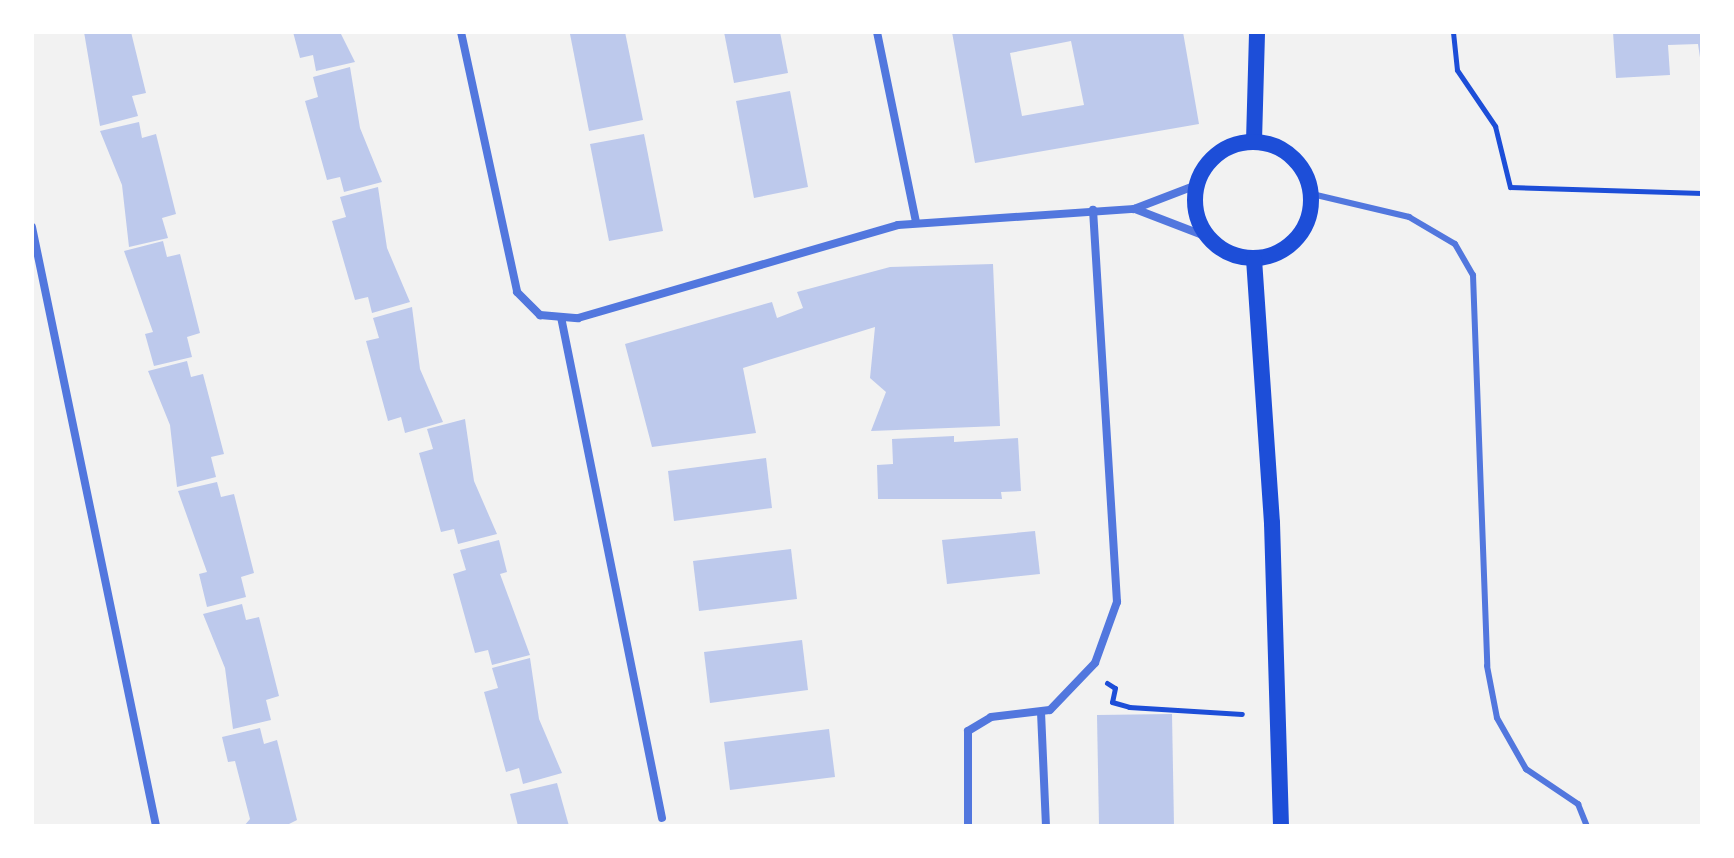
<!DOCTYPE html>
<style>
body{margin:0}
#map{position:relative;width:1734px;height:858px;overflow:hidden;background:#f2f2f2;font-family:"Noto Sans",sans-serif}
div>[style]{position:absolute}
.building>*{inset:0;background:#bdc9ec}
.path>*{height:5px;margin:-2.5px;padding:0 2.5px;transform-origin:2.5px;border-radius:2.5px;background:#1d4ed8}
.service>*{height:6px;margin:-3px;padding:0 3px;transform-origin:3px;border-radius:3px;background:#5277de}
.minor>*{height:8px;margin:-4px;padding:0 4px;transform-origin:4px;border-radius:4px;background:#5277de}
.secondary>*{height:16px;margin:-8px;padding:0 8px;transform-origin:8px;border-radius:8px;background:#1d4ed8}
.secondary>.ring{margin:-8px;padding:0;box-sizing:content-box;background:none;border:16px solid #1d4ed8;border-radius:50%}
span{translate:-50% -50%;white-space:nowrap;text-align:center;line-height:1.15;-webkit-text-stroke:8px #fff;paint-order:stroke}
.frame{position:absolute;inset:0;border:34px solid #fff;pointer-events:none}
</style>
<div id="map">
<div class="building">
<div style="clip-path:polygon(84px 32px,131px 32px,146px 93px,132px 96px,138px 116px,100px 126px)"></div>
<div style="clip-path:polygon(293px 32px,340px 32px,355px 62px,316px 71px,313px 55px,300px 58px)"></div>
<div style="clip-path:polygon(581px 32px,625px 32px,643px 120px,589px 131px,570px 34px)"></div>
<div style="clip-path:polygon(724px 32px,780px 32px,788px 73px,734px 83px)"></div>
<div style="clip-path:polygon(evenodd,952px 32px,1183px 32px,1199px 124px,975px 163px,952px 32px,1071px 41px,1084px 105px,1022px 116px,1010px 53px,1071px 41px)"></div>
<div style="clip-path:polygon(1613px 32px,1702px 32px,1702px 71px,1698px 44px,1668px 45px,1670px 75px,1616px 78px)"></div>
<div style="clip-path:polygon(350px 67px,360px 128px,382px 182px,344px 192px,340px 177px,327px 180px,305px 101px,318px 97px,313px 77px)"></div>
<div style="clip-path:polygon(790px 91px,808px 187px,754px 198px,736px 101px)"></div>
<div style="clip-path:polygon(139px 122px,142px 138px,156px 134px,176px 214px,162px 218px,168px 238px,129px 247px,122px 185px,100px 131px)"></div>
<div style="clip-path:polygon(644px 134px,663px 231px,609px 241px,590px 144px)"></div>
<div style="clip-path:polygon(378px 187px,387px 248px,410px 302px,372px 313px,368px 297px,355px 300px,332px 221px,346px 217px,340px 197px)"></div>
<div style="clip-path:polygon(163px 241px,167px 257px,180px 254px,200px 333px,187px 337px,192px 357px,154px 366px,145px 334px,153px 332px,124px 251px)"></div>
<div style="clip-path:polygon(993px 264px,1000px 426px,871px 431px,886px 392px,870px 378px,875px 327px,743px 368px,756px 433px,652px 447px,625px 344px,772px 302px,777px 318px,803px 308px,797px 292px,890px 267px)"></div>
<div style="clip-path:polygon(412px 307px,420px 369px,443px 422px,405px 433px,401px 417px,388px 421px,366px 341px,379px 338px,373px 318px)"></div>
<div style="clip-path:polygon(187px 361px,191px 377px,203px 374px,224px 454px,211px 457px,216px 477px,177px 487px,170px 425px,148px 371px)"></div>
<div style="clip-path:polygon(465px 419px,474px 481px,497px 534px,458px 544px,454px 529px,441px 532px,419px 453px,433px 449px,427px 429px)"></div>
<div style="clip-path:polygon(954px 436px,954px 442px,1018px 438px,1021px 491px,1001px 492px,1002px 499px,878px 499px,877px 465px,893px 464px,892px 439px)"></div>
<div style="clip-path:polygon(766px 458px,772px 508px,674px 521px,668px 471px)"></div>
<div style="clip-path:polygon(217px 482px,221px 497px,234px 494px,254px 573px,241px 577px,246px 597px,207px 607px,199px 574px,207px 572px,178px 491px)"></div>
<div style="clip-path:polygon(1035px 531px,1040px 574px,947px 584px,942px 540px)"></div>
<div style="clip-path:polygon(499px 540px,507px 572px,500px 574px,530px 655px,492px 665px,488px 650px,475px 653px,453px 574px,466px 570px,460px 550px)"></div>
<div style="clip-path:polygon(791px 549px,797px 599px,699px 611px,693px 561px)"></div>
<div style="clip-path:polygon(242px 604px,246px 620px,259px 617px,279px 696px,266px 700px,271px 720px,233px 729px,225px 668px,203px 614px)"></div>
<div style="clip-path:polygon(802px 640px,808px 690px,710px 703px,704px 652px)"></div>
<div style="clip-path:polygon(530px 658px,539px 719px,562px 773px,523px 784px,519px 768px,506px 772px,484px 692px,498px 688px,492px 668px)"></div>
<div style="clip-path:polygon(1172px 714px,1174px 826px,1099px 826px,1097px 715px)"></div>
<div style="clip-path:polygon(260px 728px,264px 744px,277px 740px,297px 820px,285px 826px,244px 826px,250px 819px,235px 761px,228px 762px,222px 737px)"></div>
<div style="clip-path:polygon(829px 729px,835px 777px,730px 790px,724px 742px)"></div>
<div style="clip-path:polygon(557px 783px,569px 826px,518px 826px,510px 794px)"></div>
</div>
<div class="path">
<div style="left:1453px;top:32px;width:38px;rotate:84deg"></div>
<div style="left:1457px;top:70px;width:68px;rotate:55.8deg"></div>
<div style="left:1495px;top:126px;width:63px;rotate:76.2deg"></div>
<div style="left:1510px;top:187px;width:192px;rotate:1.8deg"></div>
<div style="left:1107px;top:683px;width:9px;rotate:32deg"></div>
<div style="left:1115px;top:688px;width:14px;rotate:102deg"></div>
<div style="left:1112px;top:702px;width:18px;rotate:16deg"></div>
<div style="left:1129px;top:707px;width:113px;rotate:3.5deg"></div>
</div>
<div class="service">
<div style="left:1312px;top:194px;width:100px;rotate:13.3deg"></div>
<div style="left:1409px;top:217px;width:53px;rotate:30.4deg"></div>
<div style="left:1455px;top:244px;width:36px;rotate:60deg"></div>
<div style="left:1473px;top:275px;width:391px;rotate:87.9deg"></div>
<div style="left:1487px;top:666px;width:53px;rotate:79.1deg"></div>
<div style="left:1497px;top:718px;width:59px;rotate:60.4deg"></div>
<div style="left:1526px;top:769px;width:63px;rotate:33.9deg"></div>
<div style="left:1578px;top:804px;width:24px;rotate:68deg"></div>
</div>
<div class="minor">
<div style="left:461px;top:32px;width:266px;rotate:77.8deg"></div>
<div style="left:517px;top:292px;width:33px;rotate:45deg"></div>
<div style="left:540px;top:315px;width:38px;rotate:5deg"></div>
<div style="left:578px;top:318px;width:333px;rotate:-16.2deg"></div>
<div style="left:898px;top:225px;width:237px;rotate:-3.9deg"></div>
<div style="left:1134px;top:209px;width:67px;rotate:-20.9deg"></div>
<div style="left:877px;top:32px;width:194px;rotate:78.4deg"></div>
<div style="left:1135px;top:209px;width:78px;rotate:21deg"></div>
<div style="left:32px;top:227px;width:612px;rotate:78.3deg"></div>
<div style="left:561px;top:317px;width:511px;rotate:78.6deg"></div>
<div style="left:1041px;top:712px;width:114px;rotate:87.5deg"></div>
<div style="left:968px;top:826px;width:95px;rotate:-90deg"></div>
<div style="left:968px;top:731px;width:27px;rotate:-31deg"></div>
<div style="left:991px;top:717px;width:59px;rotate:-6.8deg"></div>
<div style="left:1050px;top:710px;width:65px;rotate:-46.2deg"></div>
<div style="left:1095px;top:663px;width:65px;rotate:-70.2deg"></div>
<div style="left:1117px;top:602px;width:393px;rotate:-93.5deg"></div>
</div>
<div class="secondary">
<div style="left:1254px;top:141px;width:109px;rotate:-88.4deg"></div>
<div class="ring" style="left:1195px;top:142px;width:100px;height:100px"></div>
<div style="left:1254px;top:259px;width:265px;rotate:86.1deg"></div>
<div style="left:1272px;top:523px;width:303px;rotate:88.3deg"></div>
</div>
<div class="frame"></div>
</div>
